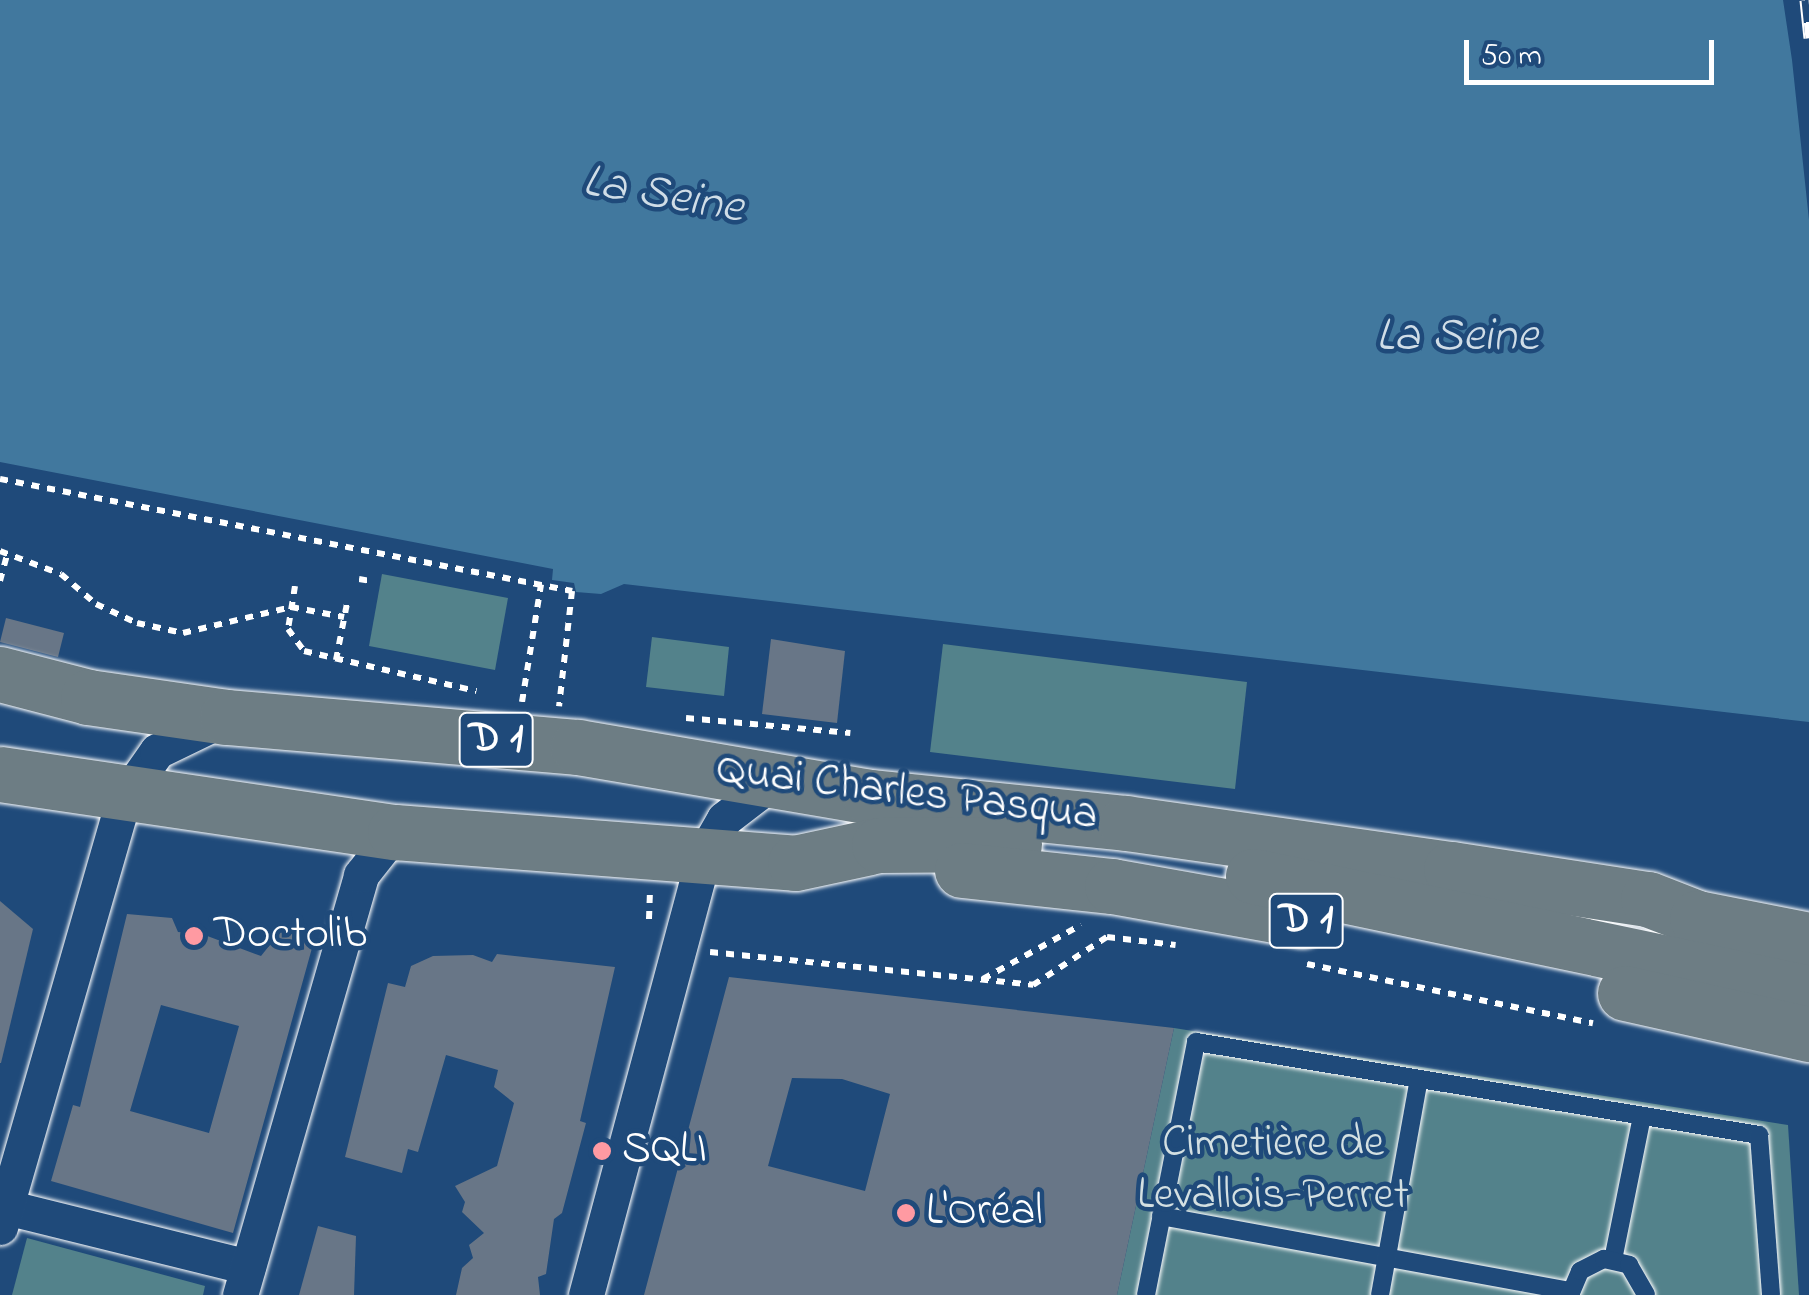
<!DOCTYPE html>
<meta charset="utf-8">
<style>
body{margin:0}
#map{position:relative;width:1809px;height:1295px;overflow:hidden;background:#1f4a7a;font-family:"Indie Flower",sans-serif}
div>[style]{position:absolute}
.green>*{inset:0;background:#53828b}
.water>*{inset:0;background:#41789e}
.pier>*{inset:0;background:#1f4a7a}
.building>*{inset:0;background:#687687}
.path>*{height:6px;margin-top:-3px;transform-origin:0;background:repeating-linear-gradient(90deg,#fff 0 8px,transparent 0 16px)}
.roads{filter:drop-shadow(0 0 2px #fff) drop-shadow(0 0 2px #fff)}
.service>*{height:18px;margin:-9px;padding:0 9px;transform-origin:9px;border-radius:9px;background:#1f4a7a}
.minor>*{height:35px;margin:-17.5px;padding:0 17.5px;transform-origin:17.5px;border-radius:17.5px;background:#1f4a7a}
.primary>*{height:55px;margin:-27.5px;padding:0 27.5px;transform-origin:27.5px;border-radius:27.5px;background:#6d7d84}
.rail>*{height:11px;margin-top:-5.5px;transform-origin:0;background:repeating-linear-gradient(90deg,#1f4a7a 0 22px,#fff 0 44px);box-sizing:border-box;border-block:2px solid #fff}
.dots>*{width:28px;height:28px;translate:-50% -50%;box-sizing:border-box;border:5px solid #1f4a7a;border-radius:50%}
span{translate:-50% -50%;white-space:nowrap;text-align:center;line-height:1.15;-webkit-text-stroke:9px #1f4a7a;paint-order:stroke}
.shield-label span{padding:2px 8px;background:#1f4a7a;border:2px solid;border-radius:8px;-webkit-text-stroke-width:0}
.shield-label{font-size:42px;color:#fff;font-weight:700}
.street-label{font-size:45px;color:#fff}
.poi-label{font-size:45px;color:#fff}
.left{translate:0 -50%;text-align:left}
.park-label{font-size:45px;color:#d4e0e2}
.water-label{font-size:48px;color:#d0dde7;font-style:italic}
.scale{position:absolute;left:1464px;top:40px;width:250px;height:45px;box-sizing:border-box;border:5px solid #fff;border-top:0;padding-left:12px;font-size:30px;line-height:35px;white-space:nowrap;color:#fff;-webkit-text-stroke:8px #1f4a7a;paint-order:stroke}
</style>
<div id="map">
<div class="green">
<div style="clip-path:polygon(382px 574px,508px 598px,495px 670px,369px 646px)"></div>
<div style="clip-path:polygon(652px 637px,729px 647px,724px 696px,646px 687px)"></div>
<div style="clip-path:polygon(943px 644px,1247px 682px,1235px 789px,930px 752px)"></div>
<div style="clip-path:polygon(1174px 1028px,1788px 1125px,1799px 1295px,1117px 1295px)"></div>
<div style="clip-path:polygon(27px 1238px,205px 1286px,203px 1295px,12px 1295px)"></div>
</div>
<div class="water">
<div style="clip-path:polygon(0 0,1809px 0,1809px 722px,624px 584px,601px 594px,576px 592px,574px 583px,552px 580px,553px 569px,0 462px)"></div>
</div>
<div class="pier">
<div style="clip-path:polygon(1783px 0,1809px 0,1809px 220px,1792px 60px)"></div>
</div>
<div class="building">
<div style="clip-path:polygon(6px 618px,64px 633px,58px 657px,0 642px)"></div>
<div style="clip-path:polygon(771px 639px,845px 651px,837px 723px,762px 714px)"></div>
<div style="clip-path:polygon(0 901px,33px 929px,1px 1063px,0 1063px)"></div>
<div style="clip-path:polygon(evenodd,127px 914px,172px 918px,178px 932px,202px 934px,261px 956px,281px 931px,299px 933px,312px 948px,233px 1233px,51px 1181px,73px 1105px,80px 1107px,127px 914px,161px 1005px,239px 1026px,209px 1133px,130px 1111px,161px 1005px)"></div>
<div style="clip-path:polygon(497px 954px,615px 967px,580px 1121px,586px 1123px,562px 1213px,554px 1219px,546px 1274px,538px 1277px,540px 1295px,456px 1295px,462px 1268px,473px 1258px,469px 1245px,484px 1233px,462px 1212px,465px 1202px,455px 1186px,497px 1166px,514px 1103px,494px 1087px,498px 1070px,446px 1055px,418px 1152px,408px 1149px,402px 1173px,345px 1157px,388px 983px,405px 987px,411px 966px,433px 956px,473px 955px,492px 962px)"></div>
<div style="clip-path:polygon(evenodd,729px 977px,1174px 1028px,1117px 1295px,644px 1295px,729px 977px,792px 1078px,842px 1079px,890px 1094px,865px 1191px,768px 1166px,792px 1078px)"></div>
<div style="clip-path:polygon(318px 1226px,356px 1236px,354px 1295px,299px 1295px)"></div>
</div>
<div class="path">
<div style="left:0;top:479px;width:583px;rotate:11.08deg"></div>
<div style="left:572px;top:591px;width:116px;rotate:96.4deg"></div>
<div style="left:0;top:551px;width:65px;rotate:20.7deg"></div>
<div style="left:61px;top:574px;width:46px;rotate:40.6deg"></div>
<div style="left:96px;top:604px;width:45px;rotate:24.9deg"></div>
<div style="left:137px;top:623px;width:47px;rotate:12.3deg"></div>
<div style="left:183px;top:633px;width:111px;rotate:-13.5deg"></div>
<div style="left:291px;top:607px;width:54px;rotate:10.7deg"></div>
<div style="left:359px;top:579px;width:11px;rotate:10deg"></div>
<div style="left:0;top:581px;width:30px;rotate:-75deg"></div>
<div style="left:295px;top:586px;width:44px;rotate:99.2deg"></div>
<div style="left:288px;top:629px;width:27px;rotate:54deg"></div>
<div style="left:304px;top:651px;width:177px;rotate:13.1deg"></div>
<div style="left:336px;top:660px;width:63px;rotate:-79deg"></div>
<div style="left:522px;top:702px;width:119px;rotate:-80.8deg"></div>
<div style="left:686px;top:718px;width:165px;rotate:5.2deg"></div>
<div style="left:649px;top:919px;width:27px;rotate:-88deg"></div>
<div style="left:710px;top:952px;width:325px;rotate:5.8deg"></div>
<div style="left:1033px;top:985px;width:88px;rotate:-33deg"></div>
<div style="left:1107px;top:937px;width:69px;rotate:6.6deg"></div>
<div style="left:1307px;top:964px;width:292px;rotate:11.7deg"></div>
<div style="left:983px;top:979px;width:112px;rotate:-28.9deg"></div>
</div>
<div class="roads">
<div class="service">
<div style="left:1161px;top:1216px;width:417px;rotate:10.4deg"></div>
<div style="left:1613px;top:1260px;width:147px;rotate:-78.6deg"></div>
<div style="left:1146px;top:1295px;width:258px;rotate:-78.8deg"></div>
<div style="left:1196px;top:1042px;width:571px;rotate:9.38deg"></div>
<div style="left:1759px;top:1135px;width:160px;rotate:85.7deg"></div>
<div style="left:1380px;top:1295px;width:219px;rotate:-79.8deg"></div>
<div style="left:1570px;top:1295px;width:26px;rotate:-67deg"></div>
<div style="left:1580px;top:1271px;width:27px;rotate:-27deg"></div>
<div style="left:1604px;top:1259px;width:26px;rotate:13deg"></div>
<div style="left:1629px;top:1265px;width:34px;rotate:60deg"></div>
</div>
<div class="minor">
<div style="left:6px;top:1207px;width:249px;rotate:13.9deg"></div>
<div style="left:0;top:1227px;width:447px;rotate:-73.9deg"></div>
<div style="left:124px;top:798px;width:57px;rotate:-54.9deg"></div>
<div style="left:157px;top:751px;width:78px;rotate:-25.9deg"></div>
<div style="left:240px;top:1295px;width:437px;rotate:-73.9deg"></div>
<div style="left:361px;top:875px;width:55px;rotate:-51.7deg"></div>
<div style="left:586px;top:1295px;width:459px;rotate:-75deg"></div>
<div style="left:705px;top:852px;width:38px;rotate:-60deg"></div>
<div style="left:724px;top:819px;width:64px;rotate:-37.4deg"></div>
</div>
<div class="primary">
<div style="left:0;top:674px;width:91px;rotate:14.6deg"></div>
<div style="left:88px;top:697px;width:140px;rotate:8.2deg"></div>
<div style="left:227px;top:717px;width:352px;rotate:4.9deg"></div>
<div style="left:578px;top:747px;width:296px;rotate:9.7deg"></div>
<div style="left:870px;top:797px;width:257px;rotate:5.8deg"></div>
<div style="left:1126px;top:823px;width:328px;rotate:8.1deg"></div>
<div style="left:1451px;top:869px;width:199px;rotate:8.7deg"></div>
<div style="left:1648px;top:899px;width:53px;rotate:21.2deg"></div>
<div style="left:1697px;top:918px;width:114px;rotate:11.1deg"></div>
<div style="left:0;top:774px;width:399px;rotate:8.4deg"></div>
<div style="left:395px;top:832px;width:401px;rotate:4.4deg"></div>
<div style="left:795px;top:863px;width:86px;rotate:-12.1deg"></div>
<div style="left:879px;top:845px;width:135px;rotate:-0.4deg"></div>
<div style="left:962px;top:870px;width:151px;rotate:6.1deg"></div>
<div style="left:1112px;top:886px;width:193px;rotate:10.1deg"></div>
<div style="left:1253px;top:876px;width:568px;rotate:11.88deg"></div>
<div style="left:1625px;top:993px;width:189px;rotate:12.6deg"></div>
</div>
</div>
<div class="rail">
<div style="left:1805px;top:0;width:38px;rotate:84deg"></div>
</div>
<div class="dots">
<div style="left:194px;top:936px;background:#ff9aa2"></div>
<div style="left:602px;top:1151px;background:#ff9aa2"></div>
<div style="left:906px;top:1213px;background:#ff9aa2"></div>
</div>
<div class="shield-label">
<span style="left:496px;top:740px">D 1</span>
<span style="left:1306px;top:921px">D 1</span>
</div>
<div class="street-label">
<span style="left:907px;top:794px;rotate:7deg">Quai Charles Pasqua</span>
</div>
<div class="poi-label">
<span class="left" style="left:214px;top:936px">Doctolib</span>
<span class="left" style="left:622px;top:1151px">SQLI</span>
<span class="left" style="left:926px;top:1213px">L'Oréal</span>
</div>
<div class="park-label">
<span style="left:1273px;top:1171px">Cimetière de<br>Levallois-Perret</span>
</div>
<div class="water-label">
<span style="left:663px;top:196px;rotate:10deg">La Seine</span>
<span style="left:1457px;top:338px">La Seine</span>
</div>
<div class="scale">50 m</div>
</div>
